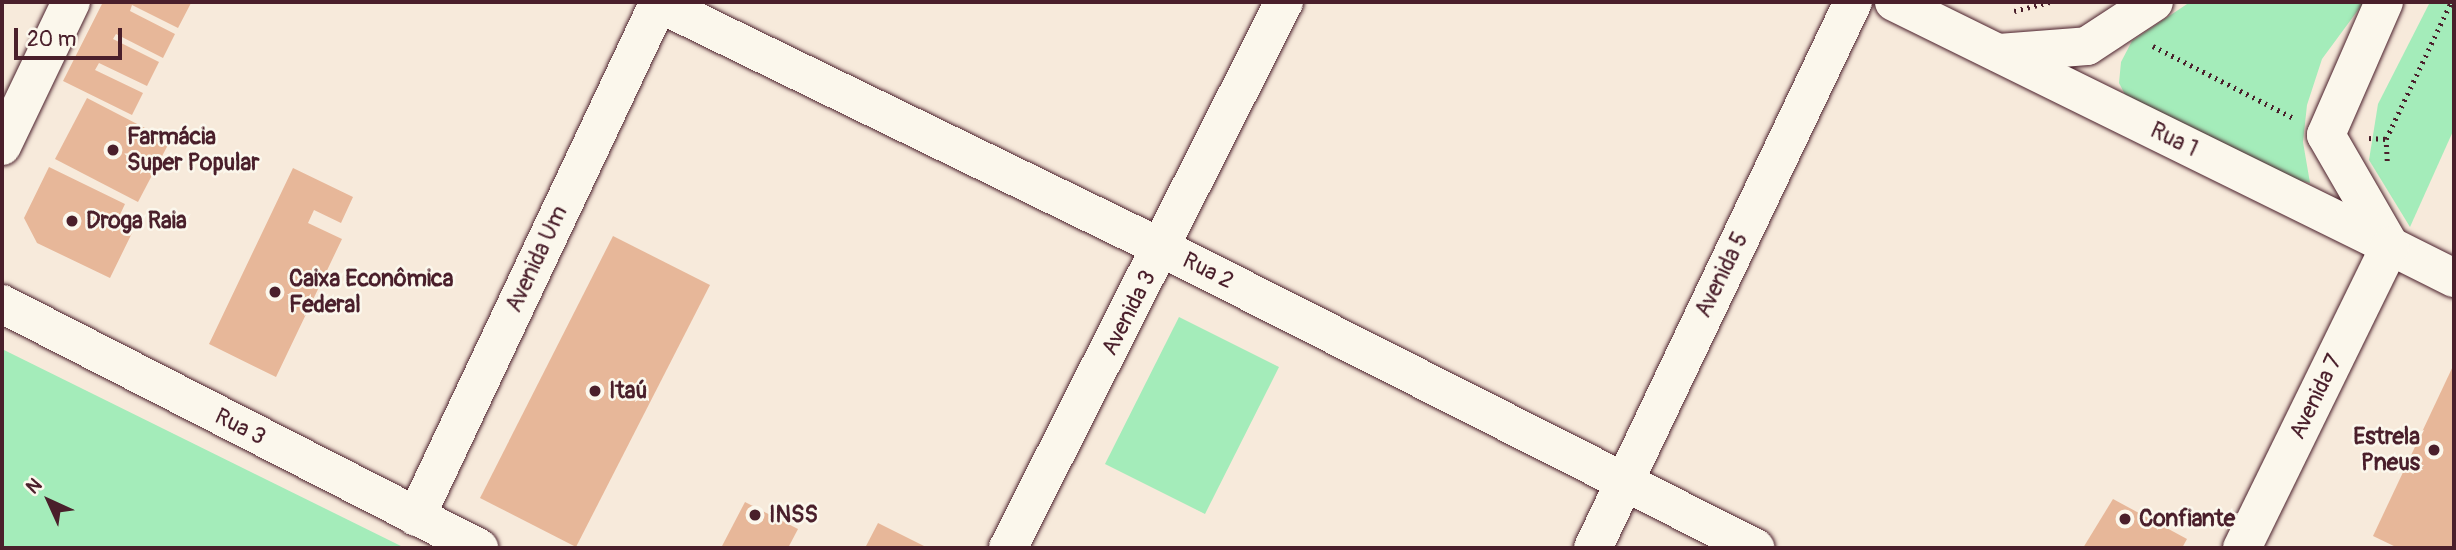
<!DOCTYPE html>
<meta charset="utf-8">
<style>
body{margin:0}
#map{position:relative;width:2456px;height:550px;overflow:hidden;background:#f7eadb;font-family:Pangolin,sans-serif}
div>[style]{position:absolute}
.green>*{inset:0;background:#a4ecba}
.building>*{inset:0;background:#e7b799}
.path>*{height:4.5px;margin-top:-2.25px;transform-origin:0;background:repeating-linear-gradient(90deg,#4a1f2b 0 2px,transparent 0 7px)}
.roads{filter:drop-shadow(0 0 2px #4a1f2b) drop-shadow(0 0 2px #4a1f2b)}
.minor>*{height:38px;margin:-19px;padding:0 19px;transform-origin:19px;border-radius:19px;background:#fbf7ec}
.tertiary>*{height:38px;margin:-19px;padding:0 19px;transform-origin:19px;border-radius:19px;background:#fbf7ec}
.secondary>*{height:38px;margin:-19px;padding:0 19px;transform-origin:19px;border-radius:19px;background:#fbf7ec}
.dots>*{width:19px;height:19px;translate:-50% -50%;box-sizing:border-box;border:4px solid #fbf7ec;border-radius:50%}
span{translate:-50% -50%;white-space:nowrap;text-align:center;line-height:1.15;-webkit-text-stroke:5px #fbf7ec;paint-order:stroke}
.poi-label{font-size:23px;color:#4a1f2b;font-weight:700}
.left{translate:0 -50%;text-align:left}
.right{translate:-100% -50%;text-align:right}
.street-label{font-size:23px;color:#4a1f2b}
.frame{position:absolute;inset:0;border:4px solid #4a1f2b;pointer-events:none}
.north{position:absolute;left:14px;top:466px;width:70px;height:70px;-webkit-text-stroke:5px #fbf7ec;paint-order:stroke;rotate:315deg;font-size:19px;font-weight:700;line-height:28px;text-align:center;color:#4a1f2b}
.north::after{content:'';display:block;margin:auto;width:24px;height:32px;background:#4a1f2b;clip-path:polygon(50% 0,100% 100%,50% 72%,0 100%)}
.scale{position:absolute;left:14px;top:28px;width:108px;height:32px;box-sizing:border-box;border:4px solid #4a1f2b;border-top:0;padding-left:9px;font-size:21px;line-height:24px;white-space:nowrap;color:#4a1f2b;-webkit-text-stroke:5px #fbf7ec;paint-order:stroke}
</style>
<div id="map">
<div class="green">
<div style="clip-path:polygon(2190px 2px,2364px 2px,2322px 59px,2307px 105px,2303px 142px,2310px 183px,2280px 176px,2129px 102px,2119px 83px,2121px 62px,2132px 41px)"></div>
<div style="clip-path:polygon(2430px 2px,2454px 2px,2454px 129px,2410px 227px,2369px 160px,2378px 104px)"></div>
<div style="clip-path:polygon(1179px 317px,1279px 367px,1205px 514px,1105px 464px)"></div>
<div style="clip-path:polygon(2px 349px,405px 548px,2px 548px)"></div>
</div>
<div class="building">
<div style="clip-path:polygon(103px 2px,191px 3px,178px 28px,132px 5px,130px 11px,175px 34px,163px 58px,116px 34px,113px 39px,159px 62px,147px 86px,99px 63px,95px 70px,143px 93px,132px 115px,63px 81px)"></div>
<div style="clip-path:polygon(87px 98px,170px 141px,138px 202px,55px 159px)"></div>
<div style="clip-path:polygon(49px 167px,125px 204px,116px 223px,133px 231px,110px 278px,37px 243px,24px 218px)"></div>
<div style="clip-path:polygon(293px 168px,353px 197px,341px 223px,314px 210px,308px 223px,342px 239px,276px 377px,209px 344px)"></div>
<div style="clip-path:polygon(613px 236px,710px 285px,576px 547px,480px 498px)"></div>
<div style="clip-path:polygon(2454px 364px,2454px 548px,2398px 548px,2373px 536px)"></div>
<div style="clip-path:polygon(2113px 499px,2187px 539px,2182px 548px,2083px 548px)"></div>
<div style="clip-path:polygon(745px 502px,798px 529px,788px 548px,721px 548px)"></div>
<div style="clip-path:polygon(878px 523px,928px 548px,865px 548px)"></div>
</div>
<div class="path">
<div style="left:2014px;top:11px;width:37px;rotate:-14deg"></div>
<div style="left:2153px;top:46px;width:158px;rotate:27.1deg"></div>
<div style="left:2369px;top:138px;width:17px;rotate:3deg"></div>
<div style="left:2387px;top:161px;width:22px;rotate:-93deg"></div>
<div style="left:2386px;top:139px;width:152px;rotate:-64.6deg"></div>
</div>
<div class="roads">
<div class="minor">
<div style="left:656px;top:2px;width:563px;rotate:25.93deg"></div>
<div style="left:1162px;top:248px;width:665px;rotate:26.83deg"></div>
<div style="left:2px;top:146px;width:160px;rotate:-64.4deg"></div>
<div style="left:416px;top:517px;width:569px;rotate:-64.74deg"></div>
<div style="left:1008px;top:548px;width:612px;rotate:-63.18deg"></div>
</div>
<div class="tertiary">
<div style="left:2390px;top:246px;width:72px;rotate:26.6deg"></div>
</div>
<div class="secondary">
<div style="left:1894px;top:2px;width:553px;rotate:26.19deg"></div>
<div style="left:2384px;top:2px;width:145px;rotate:113.6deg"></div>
<div style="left:2326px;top:135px;width:128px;rotate:60deg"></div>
<div style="left:1999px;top:53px;width:88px;rotate:-4.5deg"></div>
<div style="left:2087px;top:46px;width:80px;rotate:-33.3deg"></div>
<div style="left:2px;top:304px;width:536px;rotate:27.09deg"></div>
<div style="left:1593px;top:548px;width:605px;rotate:-64.54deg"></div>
<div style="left:2242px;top:548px;width:336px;rotate:-63.9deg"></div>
</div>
</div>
<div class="dots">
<div style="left:113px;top:150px;background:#4a1f2b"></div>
<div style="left:72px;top:221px;background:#4a1f2b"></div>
<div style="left:275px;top:292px;background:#4a1f2b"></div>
<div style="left:595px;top:391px;background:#4a1f2b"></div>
<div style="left:2434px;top:450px;background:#4a1f2b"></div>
<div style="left:755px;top:515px;background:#4a1f2b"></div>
<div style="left:2125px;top:519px;background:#4a1f2b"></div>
</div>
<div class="poi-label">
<span class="left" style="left:127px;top:150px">Farmácia<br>Super Popular</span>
<span class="left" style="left:86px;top:221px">Droga Raia</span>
<span class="left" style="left:289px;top:292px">Caixa Econômica<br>Federal</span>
<span class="left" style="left:609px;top:391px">Itaú</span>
<span class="right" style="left:2420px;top:450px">Estrela<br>Pneus</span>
<span class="left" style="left:769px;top:515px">INSS</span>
<span class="left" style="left:2139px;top:519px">Confiante</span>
</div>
<div class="street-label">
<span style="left:2174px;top:140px;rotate:26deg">Rua 1</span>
<span style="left:537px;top:259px;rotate:-65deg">Avenida Um</span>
<span style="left:1208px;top:271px;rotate:27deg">Rua 2</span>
<span style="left:1722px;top:275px;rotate:-64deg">Avenida 5</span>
<span style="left:1129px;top:313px;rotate:-63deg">Avenida 3</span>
<span style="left:2316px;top:397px;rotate:-64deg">Avenida 7</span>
<span style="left:240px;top:427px;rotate:27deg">Rua 3</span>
</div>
<div class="frame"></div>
<div class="north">N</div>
<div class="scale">20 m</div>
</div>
